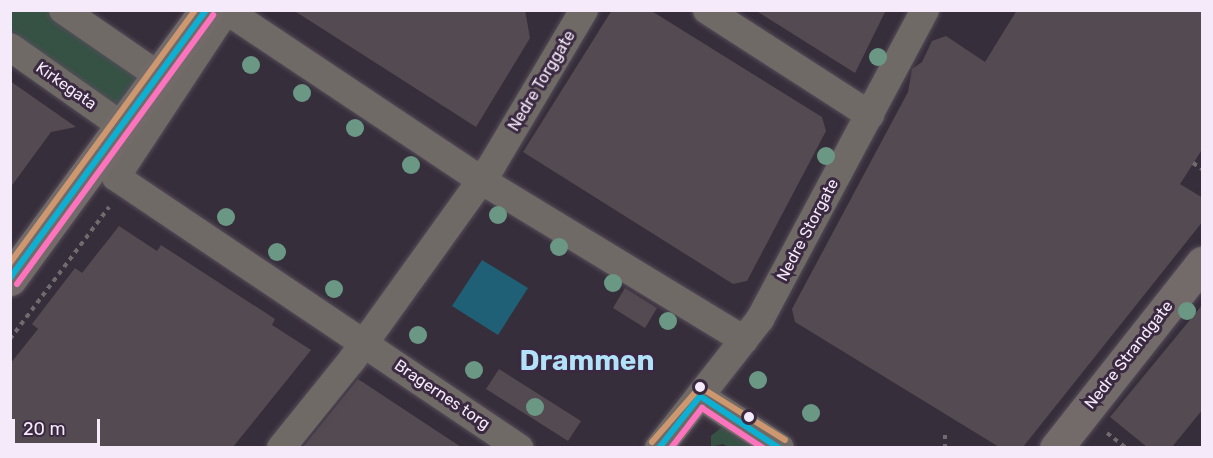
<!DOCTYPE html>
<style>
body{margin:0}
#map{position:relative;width:1213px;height:458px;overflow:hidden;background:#372e3b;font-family:Rubik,sans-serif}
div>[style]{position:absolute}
.green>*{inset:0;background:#365245}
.water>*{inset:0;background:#1f6077}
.building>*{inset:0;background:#544a52}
.path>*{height:4px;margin-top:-2px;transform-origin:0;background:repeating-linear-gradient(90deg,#726b6e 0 4.5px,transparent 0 9px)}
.roads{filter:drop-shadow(0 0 2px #554d59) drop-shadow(0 0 2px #554d59)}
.street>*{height:28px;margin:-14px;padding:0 14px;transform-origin:14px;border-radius:14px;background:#706a66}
.secondary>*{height:33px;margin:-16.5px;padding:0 16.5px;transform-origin:16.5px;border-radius:16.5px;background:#736b69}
.bus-1>*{height:6px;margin:-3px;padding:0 3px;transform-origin:3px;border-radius:3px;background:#0dafd3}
.bus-2>*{height:6px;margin:-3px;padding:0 3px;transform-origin:3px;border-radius:3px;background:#fc73be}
.bus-3>*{height:6px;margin:-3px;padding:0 3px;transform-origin:3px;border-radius:3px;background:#cd976f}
.trees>*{width:18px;height:18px;margin:-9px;border-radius:50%;background:#6b9884}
.dots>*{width:16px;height:16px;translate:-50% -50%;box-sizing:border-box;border:3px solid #3a2940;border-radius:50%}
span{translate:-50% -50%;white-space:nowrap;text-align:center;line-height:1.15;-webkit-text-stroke:6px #3a2940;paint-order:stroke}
.street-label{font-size:16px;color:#f5eaf9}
.town-label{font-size:28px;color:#b1e2f9;font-weight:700}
.frame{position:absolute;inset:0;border:12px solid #f5eaf9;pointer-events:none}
.scale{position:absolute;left:12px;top:419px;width:88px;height:27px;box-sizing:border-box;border:3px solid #f5eaf9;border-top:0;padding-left:8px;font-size:18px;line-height:21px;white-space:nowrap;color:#f5eaf9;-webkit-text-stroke:4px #3a2940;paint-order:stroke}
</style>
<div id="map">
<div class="green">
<div style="clip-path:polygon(11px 11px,63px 11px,159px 76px,122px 126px,11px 47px)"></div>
<div style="clip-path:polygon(723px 426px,756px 447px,728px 447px,723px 444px,711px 447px,711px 436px)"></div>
</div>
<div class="water">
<div style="clip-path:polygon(482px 260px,528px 288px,498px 335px,452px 306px)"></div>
</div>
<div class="building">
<div style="clip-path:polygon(293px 10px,525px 10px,530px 38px,476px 127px)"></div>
<div style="clip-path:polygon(612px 10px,650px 10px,822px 117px,826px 131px,747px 281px,733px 284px,523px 152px)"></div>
<div style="clip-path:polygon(755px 10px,886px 10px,855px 73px)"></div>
<div style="clip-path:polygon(1017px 10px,1203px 10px,1203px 148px,1180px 184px,1203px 198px,1203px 221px,1023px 447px,999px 447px,795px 322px,792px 309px,908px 92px,912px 69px,922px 62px,932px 41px,946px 36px,985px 62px)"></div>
<div style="clip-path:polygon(10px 81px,76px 127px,51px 132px,10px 188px)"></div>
<div style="clip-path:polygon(119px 226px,157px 251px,161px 245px,275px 319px,272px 325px,311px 350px,233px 447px,10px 447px,10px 364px,38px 329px,32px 324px,75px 268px,82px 273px)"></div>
<div style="clip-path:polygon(625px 288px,657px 308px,645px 328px,613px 308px)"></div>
<div style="clip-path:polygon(1203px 304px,1203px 409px,1172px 447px,1147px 447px,1110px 417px)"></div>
<div style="clip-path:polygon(499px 369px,581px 421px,568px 441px,486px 389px)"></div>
<div style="clip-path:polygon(358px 379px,461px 447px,303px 447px)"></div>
</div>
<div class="path">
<div style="left:1193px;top:163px;width:11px;rotate:34deg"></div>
<div style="left:10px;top:339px;width:165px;rotate:-53.1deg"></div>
<div style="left:1107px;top:433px;width:24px;rotate:38deg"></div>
<div style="left:945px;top:435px;width:13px;rotate:90deg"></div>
</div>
<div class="roads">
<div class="street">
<div style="left:63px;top:10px;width:116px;rotate:34.5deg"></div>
<div style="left:226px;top:10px;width:200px;rotate:123.4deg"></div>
<div style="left:116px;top:177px;width:486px;rotate:33.9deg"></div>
<div style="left:226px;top:10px;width:306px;rotate:33.7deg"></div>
<div style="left:481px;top:180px;width:308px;rotate:31.3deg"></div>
<div style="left:707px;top:10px;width:194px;rotate:32.8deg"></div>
<div style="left:10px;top:47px;width:137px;rotate:35.2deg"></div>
<div style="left:700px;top:396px;width:95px;rotate:33deg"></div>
<div style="left:281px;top:448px;width:113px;rotate:-51.1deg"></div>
<div style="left:352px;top:360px;width:240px;rotate:-54.3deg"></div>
<div style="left:492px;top:165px;width:180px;rotate:-59.3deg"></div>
<div style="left:659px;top:448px;width:164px;rotate:-51.9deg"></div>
<div style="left:760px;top:319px;width:350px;rotate:-61.9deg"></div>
</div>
<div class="secondary">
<div style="left:10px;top:279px;width:333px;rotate:-53.9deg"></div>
<div style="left:1056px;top:448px;width:236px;rotate:-51.7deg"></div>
</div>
</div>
<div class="bus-1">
<div style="left:10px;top:278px;width:332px;rotate:-53.8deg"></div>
<div style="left:659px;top:448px;width:66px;rotate:-51.7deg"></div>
<div style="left:700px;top:396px;width:95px;rotate:33.4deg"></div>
</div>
<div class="bus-2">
<div style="left:17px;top:284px;width:333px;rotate:-53.9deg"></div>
<div style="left:671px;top:448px;width:51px;rotate:-52.2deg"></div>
<div style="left:702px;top:408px;width:73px;rotate:33.3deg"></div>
</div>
<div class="bus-3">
<div style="left:10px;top:263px;width:313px;rotate:-53.8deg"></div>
<div style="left:652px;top:442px;width:73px;rotate:-48.9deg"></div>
<div style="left:700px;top:387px;width:100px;rotate:31.9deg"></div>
</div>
<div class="trees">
<div style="left:878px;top:57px"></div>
<div style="left:251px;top:65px"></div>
<div style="left:302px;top:93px"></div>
<div style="left:355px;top:128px"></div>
<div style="left:826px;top:156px"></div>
<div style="left:411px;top:165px"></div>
<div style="left:498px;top:215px"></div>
<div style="left:226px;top:217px"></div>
<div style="left:559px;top:247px"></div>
<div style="left:277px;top:252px"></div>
<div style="left:613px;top:283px"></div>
<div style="left:334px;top:289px"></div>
<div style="left:1187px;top:311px"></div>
<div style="left:668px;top:321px"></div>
<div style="left:418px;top:335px"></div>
<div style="left:474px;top:370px"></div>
<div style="left:758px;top:380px"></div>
<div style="left:535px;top:407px"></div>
<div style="left:811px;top:413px"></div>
</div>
<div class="dots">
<div style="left:700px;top:387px;background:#f5eaf9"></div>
<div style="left:749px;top:417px;background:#f5eaf9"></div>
</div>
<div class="street-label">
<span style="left:542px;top:81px;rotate:-59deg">Nedre Torggate</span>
<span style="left:66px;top:86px;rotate:35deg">Kirkegata</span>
<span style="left:808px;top:230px;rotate:-62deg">Nedre Storgate</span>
<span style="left:1129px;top:355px;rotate:-52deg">Nedre Strandgate</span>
<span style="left:442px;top:395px;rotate:34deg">Bragernes torg</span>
</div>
<div class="town-label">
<span style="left:587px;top:361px">Drammen</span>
</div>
<div class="frame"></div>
<div class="scale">20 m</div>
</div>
